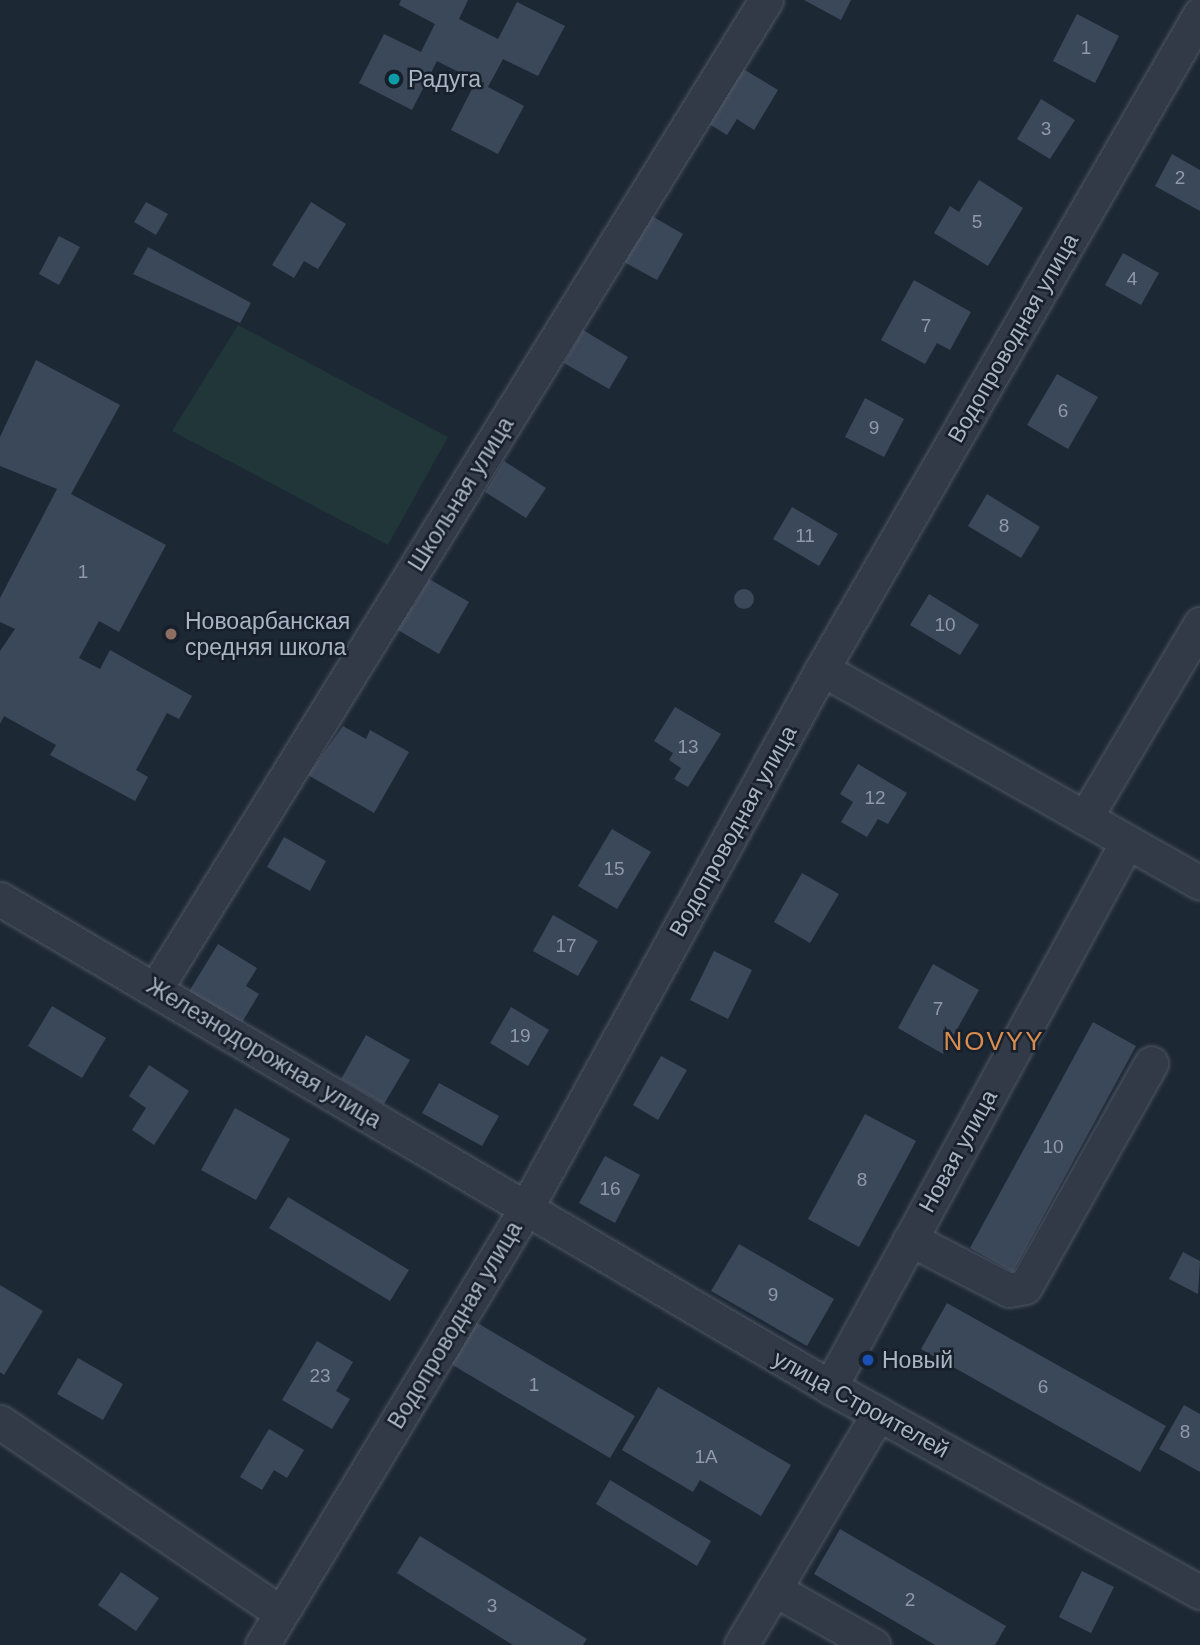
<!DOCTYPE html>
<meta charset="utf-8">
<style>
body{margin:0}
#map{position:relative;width:1200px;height:1645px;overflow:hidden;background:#1d2835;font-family:Arial,sans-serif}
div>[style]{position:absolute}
.green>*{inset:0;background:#203638}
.building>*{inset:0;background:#3b4859}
.round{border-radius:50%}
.roads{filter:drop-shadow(0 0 2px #4e5764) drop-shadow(0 0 2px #4e5764)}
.minor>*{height:33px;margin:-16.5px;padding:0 16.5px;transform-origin:16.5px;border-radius:16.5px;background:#313a46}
.dots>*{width:19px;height:19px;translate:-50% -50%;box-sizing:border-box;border:4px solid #171f2a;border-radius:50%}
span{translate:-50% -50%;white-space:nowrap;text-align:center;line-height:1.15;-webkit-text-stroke:5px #171f2a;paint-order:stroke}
.number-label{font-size:19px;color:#8e99a9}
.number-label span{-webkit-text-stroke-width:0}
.poi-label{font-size:23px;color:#aab4c4}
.left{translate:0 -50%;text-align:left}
.street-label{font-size:23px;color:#aab4c4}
.quarter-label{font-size:26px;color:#d78c51;letter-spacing:2px}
</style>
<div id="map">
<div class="green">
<div style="clip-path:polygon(238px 325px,448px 437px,388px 545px,172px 431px)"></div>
</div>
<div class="building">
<div style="clip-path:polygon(401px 0,468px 0,459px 19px,498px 39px,517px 2px,565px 26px,538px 76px,503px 59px,488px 87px,524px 106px,498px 154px,451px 130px,476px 81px,437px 61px,412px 110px,359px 83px,384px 34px,421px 52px,435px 24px,399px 5px)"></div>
<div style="clip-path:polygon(804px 0,851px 0,841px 20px)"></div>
<div style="clip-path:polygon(1077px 14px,1119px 36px,1095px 83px,1053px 61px)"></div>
<div style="clip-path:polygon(735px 64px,778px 90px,754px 130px,737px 119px,727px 135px,701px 119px)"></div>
<div style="clip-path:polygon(1041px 99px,1075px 120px,1050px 159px,1017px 139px)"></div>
<div style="clip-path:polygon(1172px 154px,1200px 170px,1200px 211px,1155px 186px)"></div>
<div style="clip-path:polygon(979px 180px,1023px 208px,988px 266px,934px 233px,950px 206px,959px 212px)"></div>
<div style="clip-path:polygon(146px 202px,168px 214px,156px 235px,134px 222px)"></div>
<div style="clip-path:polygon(311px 202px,346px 224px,318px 269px,304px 261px,294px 278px,272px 265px)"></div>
<div style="clip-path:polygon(650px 215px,683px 234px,657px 280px,624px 262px)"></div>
<div style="clip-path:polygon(59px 236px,80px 247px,59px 285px,39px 274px)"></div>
<div style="clip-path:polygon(148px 247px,251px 303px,240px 323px,133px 274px)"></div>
<div style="clip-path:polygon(1123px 253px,1159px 273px,1141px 305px,1105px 285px)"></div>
<div style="clip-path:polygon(914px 280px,971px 312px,950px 350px,937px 343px,925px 364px,881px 340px)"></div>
<div style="clip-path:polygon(583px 330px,628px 357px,609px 389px,564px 363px)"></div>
<div style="clip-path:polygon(36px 360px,120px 405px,71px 494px,166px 545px,119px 632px,99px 621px,79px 658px,100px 669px,110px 650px,192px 696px,179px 719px,167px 713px,136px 770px,148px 777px,135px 801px,50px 755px,56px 745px,4px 716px,0 724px,0 651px,15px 629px,0 622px,0 598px,57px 489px,0 466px,0 437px)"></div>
<div style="clip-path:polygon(1057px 374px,1098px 397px,1068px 449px,1027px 425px)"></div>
<div style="clip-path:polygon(865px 398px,904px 419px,884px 457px,845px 437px)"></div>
<div style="clip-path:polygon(504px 461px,546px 488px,526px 518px,485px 492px)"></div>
<div style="clip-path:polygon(987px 494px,1040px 527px,1021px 558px,968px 526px)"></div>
<div style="clip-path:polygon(792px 507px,838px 534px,819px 566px,773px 539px)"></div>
<div style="clip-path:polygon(429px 579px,469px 602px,439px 654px,391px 626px,405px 602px,413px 607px)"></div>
<div class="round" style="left:734px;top:589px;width:20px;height:20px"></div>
<div style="clip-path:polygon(929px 594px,979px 625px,960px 655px,910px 625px)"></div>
<div style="clip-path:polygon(675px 707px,721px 734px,688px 787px,674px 779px,681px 768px,669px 760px,673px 753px,654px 741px)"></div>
<div style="clip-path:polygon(343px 726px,366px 739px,370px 730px,409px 752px,374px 813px,308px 775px)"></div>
<div style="clip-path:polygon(858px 764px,907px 793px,888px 824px,878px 819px,867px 837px,841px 822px,853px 802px,840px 794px)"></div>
<div style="clip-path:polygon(612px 829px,651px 852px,617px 909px,578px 886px)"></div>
<div style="clip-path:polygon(284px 837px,326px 861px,310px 891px,267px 867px)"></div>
<div style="clip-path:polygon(802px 873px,839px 894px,810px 943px,774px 922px)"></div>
<div style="clip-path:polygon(553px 915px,598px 941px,578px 976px,533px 951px)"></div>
<div style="clip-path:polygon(218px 944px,257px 968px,246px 986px,259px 994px,238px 1029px,185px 998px)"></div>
<div style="clip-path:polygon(714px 951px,752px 970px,728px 1019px,690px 1000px)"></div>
<div style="clip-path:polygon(933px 964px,979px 990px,943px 1054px,898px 1028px)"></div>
<div style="clip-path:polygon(52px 1006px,106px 1038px,82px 1078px,28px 1046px)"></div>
<div style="clip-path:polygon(511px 1007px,549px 1030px,528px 1066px,490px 1043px)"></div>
<div style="clip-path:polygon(1093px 1022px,1136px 1046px,1013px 1272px,970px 1248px)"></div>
<div style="clip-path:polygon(366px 1035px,410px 1060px,384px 1104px,341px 1079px)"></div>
<div style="clip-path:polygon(661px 1056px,687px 1070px,658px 1120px,633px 1105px)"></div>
<div style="clip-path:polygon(149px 1065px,189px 1091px,154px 1145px,132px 1130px,146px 1108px,129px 1096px)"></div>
<div style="clip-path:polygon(439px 1083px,499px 1116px,482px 1146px,422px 1113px)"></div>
<div style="clip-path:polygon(235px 1108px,290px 1139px,256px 1200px,201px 1170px)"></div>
<div style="clip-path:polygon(865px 1114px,916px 1141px,859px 1247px,808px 1219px)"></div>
<div style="clip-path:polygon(605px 1156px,640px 1175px,615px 1223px,579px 1203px)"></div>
<div style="clip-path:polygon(288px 1197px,409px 1270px,390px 1301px,269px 1228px)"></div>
<div style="clip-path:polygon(739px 1244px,834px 1299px,807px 1346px,711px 1291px)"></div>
<div style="clip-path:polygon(1183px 1252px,1200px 1261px,1198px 1294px,1169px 1279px)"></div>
<div style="clip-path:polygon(0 1285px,43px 1311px,4px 1375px,0 1372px)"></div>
<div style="clip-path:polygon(947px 1303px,1166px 1426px,1140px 1472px,921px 1349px)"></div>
<div style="clip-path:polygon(459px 1312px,635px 1416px,610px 1458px,434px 1354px)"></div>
<div style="clip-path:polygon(317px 1341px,353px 1362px,336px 1391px,350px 1399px,332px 1429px,282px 1400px)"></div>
<div style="clip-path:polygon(78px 1358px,123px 1384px,103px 1420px,57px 1394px)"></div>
<div style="clip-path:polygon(658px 1387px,791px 1465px,761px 1516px,700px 1480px,693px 1492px,622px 1450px)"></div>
<div style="clip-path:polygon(1184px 1405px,1200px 1414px,1200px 1472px,1159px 1449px)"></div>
<div style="clip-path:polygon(269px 1429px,304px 1450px,287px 1478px,274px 1470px,262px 1490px,240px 1477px)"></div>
<div style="clip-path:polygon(610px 1480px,711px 1541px,697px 1566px,596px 1504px)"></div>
<div style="clip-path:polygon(840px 1529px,1006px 1626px,995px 1645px,935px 1645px,814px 1574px)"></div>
<div style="clip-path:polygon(420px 1536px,587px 1639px,583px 1645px,513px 1645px,397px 1573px)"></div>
<div style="clip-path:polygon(1082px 1571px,1114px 1587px,1091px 1633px,1059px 1617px)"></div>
<div style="clip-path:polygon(121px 1572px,159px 1598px,136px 1631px,98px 1605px)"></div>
</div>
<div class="roads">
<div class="minor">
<div style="left:822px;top:669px;width:434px;rotate:29.5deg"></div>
<div style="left:1085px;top:818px;width:226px;rotate:-59.3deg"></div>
<div style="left:0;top:899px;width:963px;rotate:30.45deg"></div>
<div style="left:830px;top:1387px;width:423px;rotate:29deg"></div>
<div style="left:156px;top:988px;width:1161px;rotate:-58.31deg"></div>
<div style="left:910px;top:1239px;width:111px;rotate:27.3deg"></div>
<div style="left:1009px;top:1290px;width:16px;rotate:-11deg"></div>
<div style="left:1025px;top:1287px;width:257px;rotate:-60.6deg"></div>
<div style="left:830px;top:1387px;width:621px;rotate:-61.41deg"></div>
<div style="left:0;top:1422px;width:338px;rotate:34.2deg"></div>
<div style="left:774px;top:1589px;width:114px;rotate:29.5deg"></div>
<div style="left:262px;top:1645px;width:508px;rotate:-58.84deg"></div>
<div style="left:525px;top:1210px;width:617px;rotate:-61.23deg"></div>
<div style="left:822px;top:669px;width:756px;rotate:-60.01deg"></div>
<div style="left:741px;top:1645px;width:269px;rotate:-59.3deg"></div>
</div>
</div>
<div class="dots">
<div style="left:394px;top:79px;background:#0f9aa8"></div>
<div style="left:171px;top:634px;background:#8d6e63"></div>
<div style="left:868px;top:1360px;background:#1a4fb4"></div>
</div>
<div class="number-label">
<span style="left:1086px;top:48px">1</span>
<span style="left:1046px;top:129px">3</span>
<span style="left:1180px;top:178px">2</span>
<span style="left:977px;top:222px">5</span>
<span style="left:1132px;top:279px">4</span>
<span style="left:926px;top:326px">7</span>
<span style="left:1063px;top:411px">6</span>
<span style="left:874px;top:428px">9</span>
<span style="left:1004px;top:526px">8</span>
<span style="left:805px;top:536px">11</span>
<span style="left:83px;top:572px">1</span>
<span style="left:945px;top:625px">10</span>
<span style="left:688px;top:747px">13</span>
<span style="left:875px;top:798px">12</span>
<span style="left:614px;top:869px">15</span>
<span style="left:566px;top:946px">17</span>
<span style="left:938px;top:1009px">7</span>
<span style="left:520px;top:1036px">19</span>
<span style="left:1053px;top:1147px">10</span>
<span style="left:862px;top:1180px">8</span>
<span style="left:610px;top:1189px">16</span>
<span style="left:773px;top:1295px">9</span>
<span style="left:320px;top:1376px">23</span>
<span style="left:534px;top:1385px">1</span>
<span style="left:1043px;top:1387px">6</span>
<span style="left:1185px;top:1432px">8</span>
<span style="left:706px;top:1457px">1А</span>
<span style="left:910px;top:1600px">2</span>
<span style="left:492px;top:1606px">3</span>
</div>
<div class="poi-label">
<span class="left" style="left:408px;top:79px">Радуга</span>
<span class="left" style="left:185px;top:634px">Новоарбанская<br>средняя школа</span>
<span class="left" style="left:882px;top:1360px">Новый</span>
</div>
<div class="street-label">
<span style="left:1013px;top:338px;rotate:-60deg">Водопроводная улица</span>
<span style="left:461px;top:494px;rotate:-58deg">Школьная улица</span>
<span style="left:733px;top:831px;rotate:-61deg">Водопроводная улица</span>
<span style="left:264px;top:1053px;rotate:31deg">Железнодорожная улица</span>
<span style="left:958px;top:1151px;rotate:-61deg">Новая улица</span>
<span style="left:455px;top:1325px;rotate:-59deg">Водопроводная улица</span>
<span style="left:861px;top:1404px;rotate:29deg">улица Строителей</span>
</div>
<div class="quarter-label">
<span style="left:994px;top:1042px">NOVYY</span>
</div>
</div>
